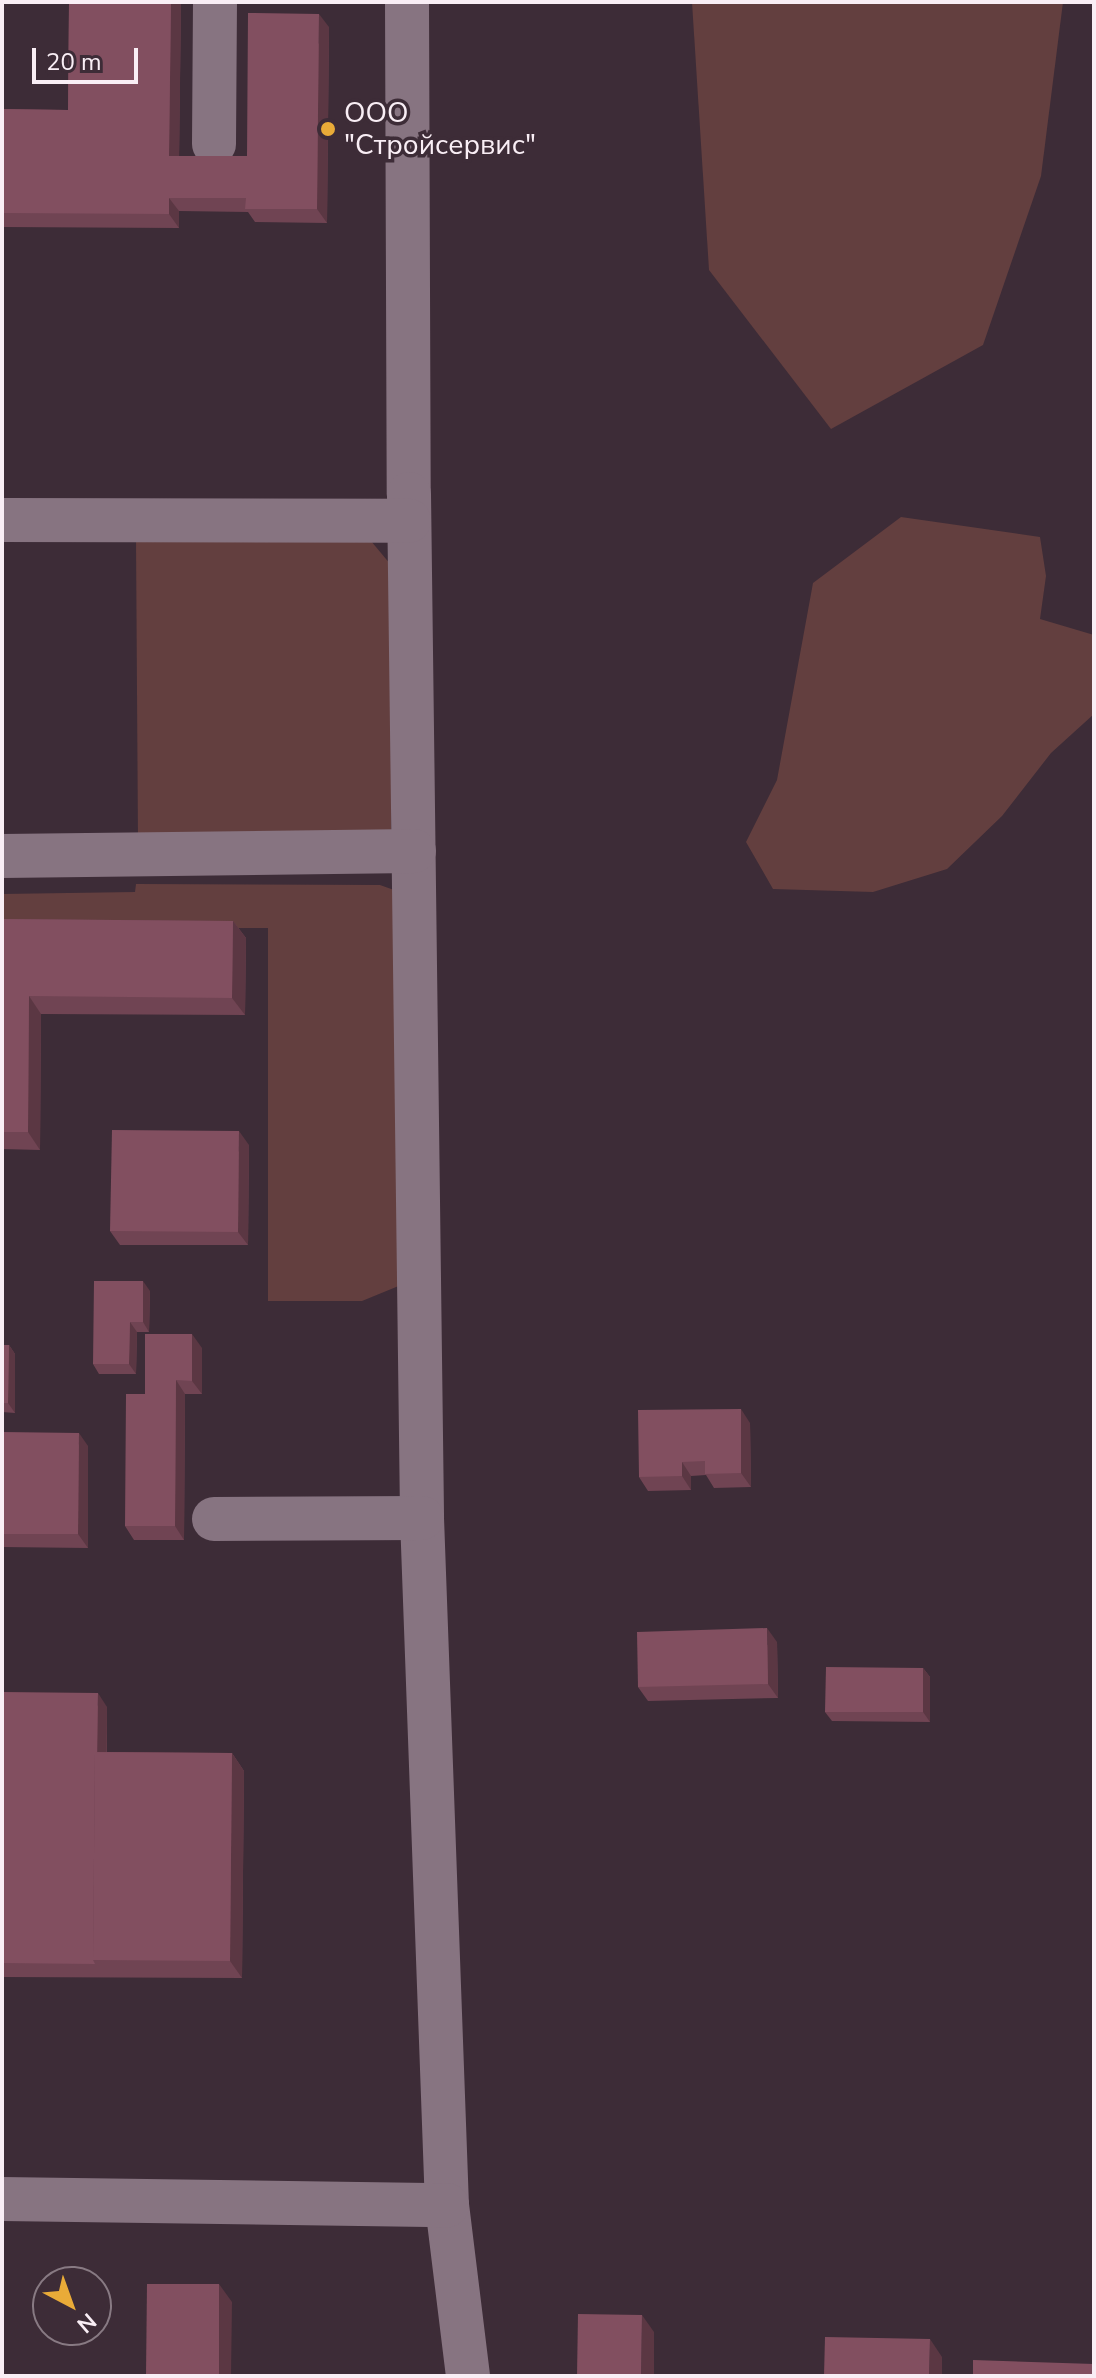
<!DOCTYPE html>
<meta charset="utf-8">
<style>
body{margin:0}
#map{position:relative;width:1096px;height:2378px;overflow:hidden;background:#3d2c37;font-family:"Nunito Sans",sans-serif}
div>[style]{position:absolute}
.green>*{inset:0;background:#633f3f}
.minor>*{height:44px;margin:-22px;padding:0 22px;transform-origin:22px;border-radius:22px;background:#877481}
.wall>*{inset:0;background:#704453}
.shaded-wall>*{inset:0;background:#5b3743}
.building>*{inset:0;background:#824f60}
.dots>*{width:22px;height:22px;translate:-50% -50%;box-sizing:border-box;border:4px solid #3d2c37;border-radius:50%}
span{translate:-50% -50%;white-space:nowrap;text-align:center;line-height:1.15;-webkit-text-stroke:7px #3d2c37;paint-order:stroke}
.poi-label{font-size:28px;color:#f9eef5}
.left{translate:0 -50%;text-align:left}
.frame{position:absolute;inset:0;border:4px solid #f9eef5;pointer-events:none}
.north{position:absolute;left:32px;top:2266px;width:80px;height:80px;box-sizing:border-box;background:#3d2c37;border:2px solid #887a83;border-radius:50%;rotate:139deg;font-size:22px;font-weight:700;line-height:32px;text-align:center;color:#f9eef5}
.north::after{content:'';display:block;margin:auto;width:28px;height:36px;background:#e9ab38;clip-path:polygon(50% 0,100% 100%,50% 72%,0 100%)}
.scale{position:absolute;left:32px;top:48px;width:106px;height:36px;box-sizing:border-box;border:4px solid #f9eef5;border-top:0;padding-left:10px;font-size:24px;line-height:28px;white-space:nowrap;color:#f9eef5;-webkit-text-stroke:6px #3d2c37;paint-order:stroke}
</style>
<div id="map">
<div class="green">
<div style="clip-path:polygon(692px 2px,1063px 2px,1041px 176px,983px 345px,831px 429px,709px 270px)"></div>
<div style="clip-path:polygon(901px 517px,1040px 537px,1046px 576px,1040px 619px,1094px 635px,1094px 714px,1051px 753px,1002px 816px,947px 869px,873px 892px,773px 889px,746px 842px,777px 780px,813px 583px)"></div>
<div style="clip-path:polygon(366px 535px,391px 565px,391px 841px,138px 841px,136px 538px)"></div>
<div style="clip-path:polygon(136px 884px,380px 885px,394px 890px,401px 1285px,362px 1301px,268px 1301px,268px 928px,2px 929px,2px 894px,135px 892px)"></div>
</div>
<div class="minor">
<div style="left:407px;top:2px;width:492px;rotate:89.8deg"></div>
<div style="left:409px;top:494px;width:1024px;rotate:89.27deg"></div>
<div style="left:422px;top:1518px;width:687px;rotate:87.92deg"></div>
<div style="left:447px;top:2205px;width:172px;rotate:83deg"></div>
<div style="left:214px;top:144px;width:142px;rotate:-89.6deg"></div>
<div style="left:2px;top:520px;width:407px;rotate:0.1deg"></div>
<div style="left:2px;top:856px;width:412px;rotate:-0.7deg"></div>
<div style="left:214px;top:1519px;width:208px;rotate:-0.3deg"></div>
<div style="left:2px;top:2199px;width:445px;rotate:0.8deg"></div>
</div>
<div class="wall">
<div style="clip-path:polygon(69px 2px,181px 2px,179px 156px,247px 156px,329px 27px,327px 223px,255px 222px,248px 212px,179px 211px,179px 228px,2px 227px,2px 109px,68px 110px)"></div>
<div style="clip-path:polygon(2px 919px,233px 921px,246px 938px,245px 1015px,41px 1014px,40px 1150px,2px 1149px)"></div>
<div style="clip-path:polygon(249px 1145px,248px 1245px,120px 1245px,110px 1231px)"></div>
<div style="clip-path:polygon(150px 1291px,149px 1332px,137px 1332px,136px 1374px,99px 1374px,93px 1364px)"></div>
<div style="clip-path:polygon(2px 1345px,9px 1345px,15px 1354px,15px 1413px,2px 1412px)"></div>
<div style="clip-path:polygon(202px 1348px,202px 1394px,185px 1394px,184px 1540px,134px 1540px,125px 1526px,145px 1394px)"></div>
<div style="clip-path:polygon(750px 1423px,751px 1487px,714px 1488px,706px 1475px,691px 1476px,691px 1490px,648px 1491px,639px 1477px)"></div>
<div style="clip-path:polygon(2px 1432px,88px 1446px,88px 1548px,2px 1547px)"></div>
<div style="clip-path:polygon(777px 1642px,778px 1698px,648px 1701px,638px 1687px)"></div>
<div style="clip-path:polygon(923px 1668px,930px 1677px,930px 1722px,832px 1721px,825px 1712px)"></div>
<div style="clip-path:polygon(2px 1692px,107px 1707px,107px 1752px,232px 1753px,244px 1771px,242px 1978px,2px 1977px)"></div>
</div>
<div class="shaded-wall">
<div style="clip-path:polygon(171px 2px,181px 2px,179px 169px,169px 156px)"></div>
<div style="clip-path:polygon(319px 14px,329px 27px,327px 223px,317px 209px)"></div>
<div style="clip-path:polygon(169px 198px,179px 211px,179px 228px,169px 214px)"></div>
<div style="clip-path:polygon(233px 921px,246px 938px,245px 1015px,232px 998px)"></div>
<div style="clip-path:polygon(29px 996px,41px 1014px,40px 1150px,28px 1132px)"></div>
<div style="clip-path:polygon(239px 1131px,249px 1145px,248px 1245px,238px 1232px)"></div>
<div style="clip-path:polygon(143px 1281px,150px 1291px,149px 1332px,143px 1322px)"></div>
<div style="clip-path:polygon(130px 1322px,137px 1332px,136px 1374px,129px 1364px)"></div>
<div style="clip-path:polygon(192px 1334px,202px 1348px,202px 1394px,192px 1381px)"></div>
<div style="clip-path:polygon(9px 1345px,15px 1354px,15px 1413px,8px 1403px)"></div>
<div style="clip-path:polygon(176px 1380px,185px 1394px,184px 1540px,175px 1526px)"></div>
<div style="clip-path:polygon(741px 1409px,750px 1423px,751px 1487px,741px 1473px)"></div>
<div style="clip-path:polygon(79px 1433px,88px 1446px,88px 1548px,78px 1534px)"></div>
<div style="clip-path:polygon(682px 1462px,691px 1476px,691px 1490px,682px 1476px)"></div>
<div style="clip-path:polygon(767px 1628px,777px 1642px,778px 1698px,768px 1684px)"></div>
<div style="clip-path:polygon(923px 1668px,930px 1677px,930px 1722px,923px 1712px)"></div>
<div style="clip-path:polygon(98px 1693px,107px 1707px,105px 1960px,95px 1960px)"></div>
<div style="clip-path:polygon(232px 1753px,244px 1771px,242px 1978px,230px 1961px)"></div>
<div style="clip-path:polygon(219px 2284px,232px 2302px,231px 2376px,219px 2376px)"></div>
<div style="clip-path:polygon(642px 2315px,654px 2332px,654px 2376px,641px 2376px)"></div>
<div style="clip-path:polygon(930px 2339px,942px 2357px,942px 2376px,929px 2376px)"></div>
</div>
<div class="building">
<div style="clip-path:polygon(69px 2px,171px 2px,169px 156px,247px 156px,248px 13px,319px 14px,317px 209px,245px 209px,246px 198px,169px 198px,169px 214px,2px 213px,2px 109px,68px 110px)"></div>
<div style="clip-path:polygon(2px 919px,233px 921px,232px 998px,29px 996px,28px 1132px,2px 1132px)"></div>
<div style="clip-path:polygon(112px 1130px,239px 1131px,238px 1232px,110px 1231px)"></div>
<div style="clip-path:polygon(94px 1281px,143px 1281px,143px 1322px,130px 1322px,129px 1364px,93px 1364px)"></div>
<div style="clip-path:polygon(145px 1334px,192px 1334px,192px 1381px,176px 1380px,175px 1526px,125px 1526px,126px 1394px,145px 1394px)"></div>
<div style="clip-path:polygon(2px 1345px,9px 1345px,8px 1403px,2px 1403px)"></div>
<div style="clip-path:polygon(741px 1409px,741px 1473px,705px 1474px,705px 1461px,682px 1462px,682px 1476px,639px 1477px,638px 1410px)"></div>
<div style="clip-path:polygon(2px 1432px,79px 1433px,78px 1534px,2px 1534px)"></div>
<div style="clip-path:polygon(767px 1628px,768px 1684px,638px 1687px,637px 1632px)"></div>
<div style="clip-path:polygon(826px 1667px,923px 1668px,923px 1712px,825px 1712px)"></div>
<div style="clip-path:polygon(2px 1692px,98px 1693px,97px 1752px,95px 1752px,93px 1960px,95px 1964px,2px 1963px)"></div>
<div style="clip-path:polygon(95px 1752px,232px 1753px,230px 1961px,93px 1960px)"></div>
<div style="clip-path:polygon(147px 2284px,219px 2284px,219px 2376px,146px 2376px)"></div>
<div style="clip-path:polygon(578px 2314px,642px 2315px,641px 2376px,577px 2376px)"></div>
<div style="clip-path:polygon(825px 2337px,930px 2339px,929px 2376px,824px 2376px)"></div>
<div style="clip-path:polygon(973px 2360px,1094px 2364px,1094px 2376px,973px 2376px)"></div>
</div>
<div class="dots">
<div style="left:328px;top:129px;background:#e9ab38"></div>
</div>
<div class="poi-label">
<span class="left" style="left:344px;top:129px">ООО<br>"Стройсервис"</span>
</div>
<div class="frame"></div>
<div class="north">N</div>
<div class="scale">20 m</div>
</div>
